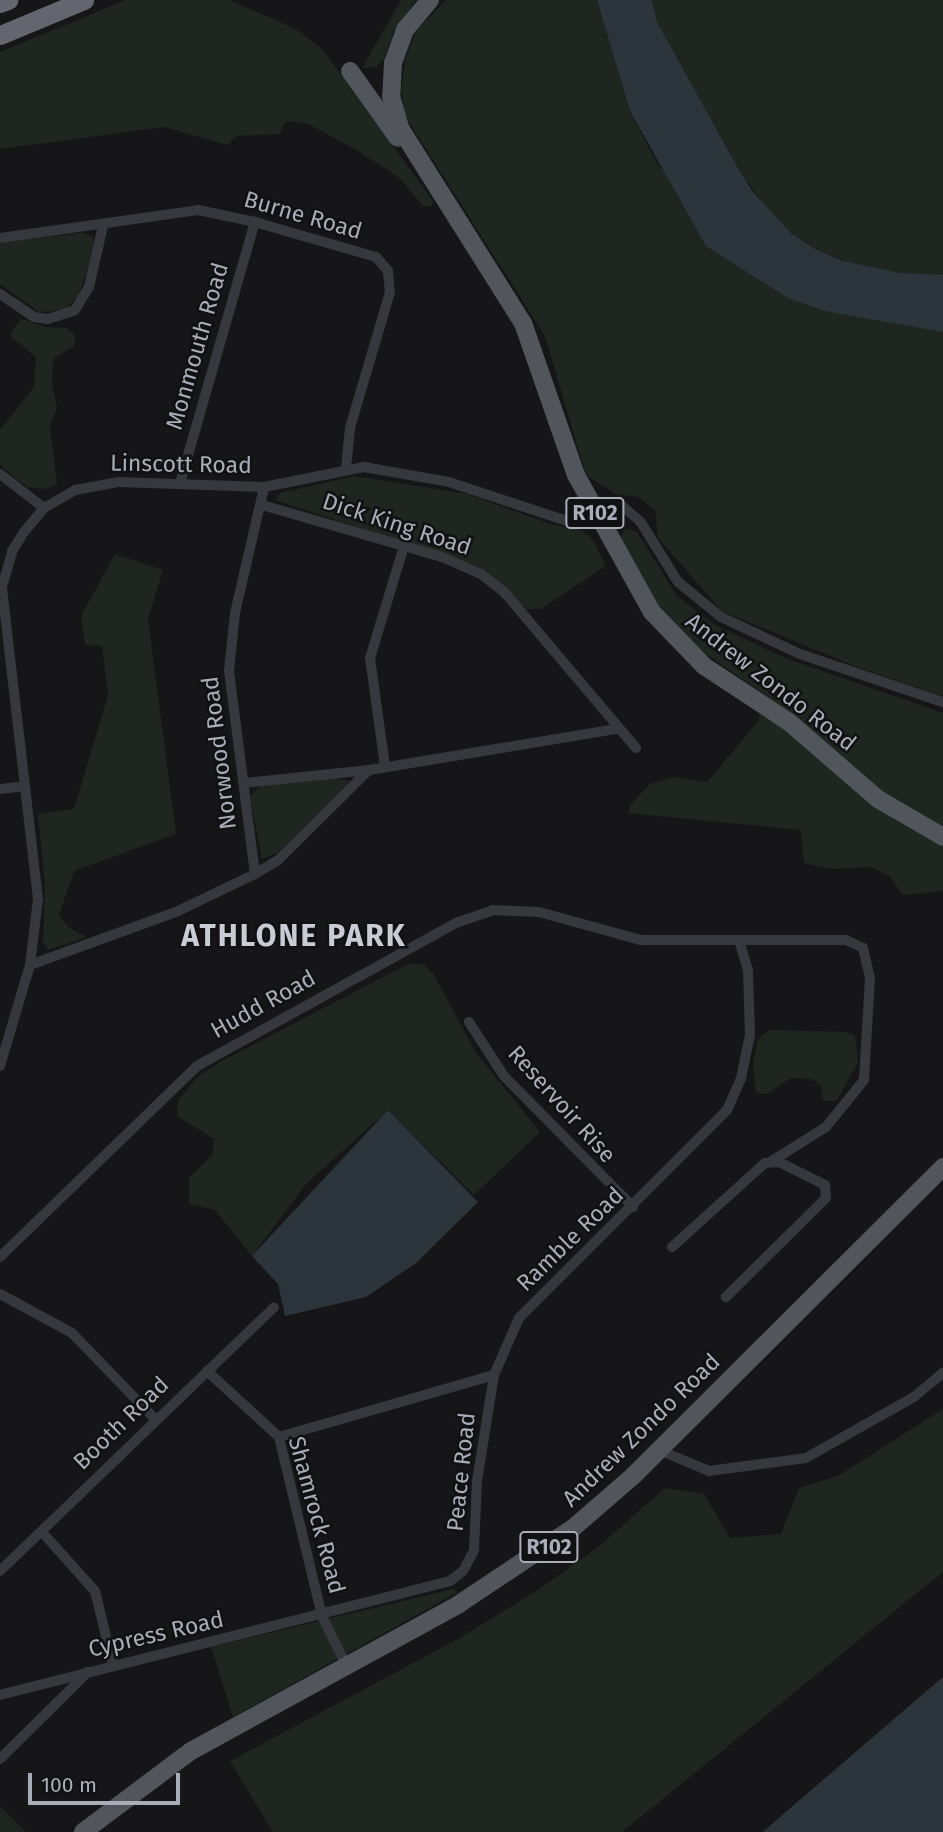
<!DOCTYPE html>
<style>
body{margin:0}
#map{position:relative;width:943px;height:1832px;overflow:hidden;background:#161618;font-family:"Fira Sans",sans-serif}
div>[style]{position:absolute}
.green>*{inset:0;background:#1e261f}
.water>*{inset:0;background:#2c353c}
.street>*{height:10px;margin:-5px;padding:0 5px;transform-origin:5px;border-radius:5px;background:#37383d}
.primary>*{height:18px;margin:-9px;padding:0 9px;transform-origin:9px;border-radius:9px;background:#53555c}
.highway>*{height:19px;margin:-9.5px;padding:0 9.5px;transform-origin:9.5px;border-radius:9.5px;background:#63666e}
span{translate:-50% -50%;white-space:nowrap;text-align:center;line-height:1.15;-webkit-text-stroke:5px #111113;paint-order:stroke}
.shield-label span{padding:2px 5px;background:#111113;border:2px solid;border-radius:5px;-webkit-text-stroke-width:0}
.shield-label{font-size:21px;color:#a8adb8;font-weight:700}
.street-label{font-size:23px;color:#a8adb8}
.district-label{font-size:30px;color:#c9ccd4;font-weight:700;letter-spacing:2px}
.scale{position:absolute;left:28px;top:1773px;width:152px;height:32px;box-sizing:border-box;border:4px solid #a8adb8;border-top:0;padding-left:9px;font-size:21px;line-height:24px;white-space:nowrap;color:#a8adb8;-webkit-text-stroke:5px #111113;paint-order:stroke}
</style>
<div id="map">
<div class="green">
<div style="clip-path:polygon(126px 0,229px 0,296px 29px,323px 50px,433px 201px,432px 206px,423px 206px,401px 179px,355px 149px,308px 124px,286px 121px,279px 134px,237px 136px,227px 145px,164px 127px,0 149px,0 52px)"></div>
<div style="clip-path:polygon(401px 0,416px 0,393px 33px,384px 59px,376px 67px,362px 68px)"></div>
<div style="clip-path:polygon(446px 0,597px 0,630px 111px,658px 166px,943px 331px,943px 696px,857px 667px,722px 611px,658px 538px,655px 510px,638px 497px,616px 494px,586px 475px,545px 336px,405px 116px,401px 89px,405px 60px,416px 31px)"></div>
<div style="clip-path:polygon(652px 0,943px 0,943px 278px,864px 269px,813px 248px,775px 221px,738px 168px,657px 22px)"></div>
<div style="clip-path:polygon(83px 233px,93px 237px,95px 248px,78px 296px,64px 310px,39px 312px,0 284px,0 242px)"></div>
<div style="clip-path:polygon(22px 319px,45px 327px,67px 328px,75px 335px,74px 346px,53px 359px,52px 385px,57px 407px,50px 426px,57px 484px,48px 489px,27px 487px,0 465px,0 430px,34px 387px,36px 357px,12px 338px,11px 332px)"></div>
<div style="clip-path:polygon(354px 476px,467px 494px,550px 524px,581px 530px,593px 540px,606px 566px,541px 609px,524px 609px,506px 588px,476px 566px,275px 500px,280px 493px)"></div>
<div style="clip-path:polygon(625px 529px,637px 532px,677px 596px,713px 624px,785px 658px,943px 713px,943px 891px,903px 895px,890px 877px,872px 867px,830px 869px,804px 863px,801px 830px,628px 813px,630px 805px,650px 784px,673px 777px,707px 782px,759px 720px,764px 694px,697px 648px,658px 607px,628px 554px,621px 537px)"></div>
<div style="clip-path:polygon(115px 554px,163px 570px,148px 619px,176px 834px,74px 871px,59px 915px,69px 928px,87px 937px,48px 950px,43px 942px,45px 885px,38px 814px,74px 809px,108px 695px,102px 646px,85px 645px,81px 616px)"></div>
<div style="clip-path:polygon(328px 777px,350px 781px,277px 853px,262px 859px,250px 796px,261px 786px)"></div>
<div style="clip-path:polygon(410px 963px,424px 965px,434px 975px,476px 1053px,540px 1132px,474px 1195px,388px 1110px,307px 1183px,252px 1256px,215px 1210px,189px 1204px,189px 1178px,212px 1155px,214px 1139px,177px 1116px,178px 1101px,196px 1078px,220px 1062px)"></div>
<div style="clip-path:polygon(769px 1030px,846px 1032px,855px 1036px,858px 1063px,836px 1101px,823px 1101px,821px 1086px,812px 1079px,791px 1078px,767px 1094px,756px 1093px,753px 1063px,758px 1040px)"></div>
<div style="clip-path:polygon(943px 1409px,943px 1572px,622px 1832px,273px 1832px,230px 1761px,458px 1639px,538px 1590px,598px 1547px,665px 1488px,704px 1494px,730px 1538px,781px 1534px,799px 1488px,838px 1476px)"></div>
<div style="clip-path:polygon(453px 1589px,458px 1592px,233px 1717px,211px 1647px)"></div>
<div style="clip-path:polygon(0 1806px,26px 1832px,0 1832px)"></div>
</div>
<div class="water">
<div style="clip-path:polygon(597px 0,652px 0,657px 22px,738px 168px,753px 192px,791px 233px,813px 248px,843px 261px,900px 273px,943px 275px,943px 332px,825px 311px,788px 298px,706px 246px,630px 111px)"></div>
<div style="clip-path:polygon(388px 1110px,478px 1202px,416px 1263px,366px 1297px,285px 1316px,278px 1284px,252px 1256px)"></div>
<div style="clip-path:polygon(943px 1677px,943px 1832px,763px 1832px,781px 1816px)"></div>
</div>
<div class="street">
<div style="left:0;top:238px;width:200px;rotate:-8deg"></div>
<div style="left:198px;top:210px;width:58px;rotate:11.9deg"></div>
<div style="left:255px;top:222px;width:126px;rotate:16.1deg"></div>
<div style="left:376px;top:257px;width:18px;rotate:49deg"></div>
<div style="left:388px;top:271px;width:21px;rotate:85deg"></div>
<div style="left:390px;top:292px;width:142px;rotate:106.4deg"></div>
<div style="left:350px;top:428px;width:40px;rotate:95.7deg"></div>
<div style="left:0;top:294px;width:41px;rotate:34.1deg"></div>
<div style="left:34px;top:317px;width:14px;rotate:8deg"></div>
<div style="left:48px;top:319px;width:28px;rotate:-18deg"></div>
<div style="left:75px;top:310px;width:27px;rotate:-59deg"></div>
<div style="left:89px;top:287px;width:63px;rotate:-77.1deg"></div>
<div style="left:0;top:474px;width:56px;rotate:37.7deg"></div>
<div style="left:180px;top:483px;width:272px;rotate:-74deg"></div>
<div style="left:262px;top:505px;width:187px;rotate:16.1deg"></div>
<div style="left:442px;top:557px;width:43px;rotate:23.6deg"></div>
<div style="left:481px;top:574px;width:31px;rotate:38deg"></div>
<div style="left:505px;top:593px;width:203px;rotate:49.8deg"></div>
<div style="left:385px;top:766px;width:109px;rotate:-97.9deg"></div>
<div style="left:370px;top:658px;width:117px;rotate:-73.1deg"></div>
<div style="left:244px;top:783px;width:126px;rotate:-5.9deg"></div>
<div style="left:369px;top:770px;width:250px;rotate:-9.4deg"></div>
<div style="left:0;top:789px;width:25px;rotate:-7deg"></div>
<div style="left:255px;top:874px;width:205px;rotate:-97.3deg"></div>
<div style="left:229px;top:671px;width:58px;rotate:-84.1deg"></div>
<div style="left:235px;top:613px;width:129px;rotate:-77deg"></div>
<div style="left:30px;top:965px;width:158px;rotate:-20deg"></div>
<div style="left:178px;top:911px;width:85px;rotate:-25.7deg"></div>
<div style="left:255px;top:874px;width:26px;rotate:-31deg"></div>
<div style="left:277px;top:861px;width:129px;rotate:-44.7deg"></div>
<div style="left:469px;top:1022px;width:64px;rotate:57.1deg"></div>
<div style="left:504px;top:1076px;width:184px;rotate:45.4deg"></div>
<div style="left:0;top:1066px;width:105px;rotate:-73.5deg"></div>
<div style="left:30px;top:965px;width:66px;rotate:-83.1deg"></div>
<div style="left:38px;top:899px;width:314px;rotate:-96.6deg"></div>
<div style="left:2px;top:587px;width:37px;rotate:-74deg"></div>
<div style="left:12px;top:551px;width:22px;rotate:-58deg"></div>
<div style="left:24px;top:532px;width:31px;rotate:-50deg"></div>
<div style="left:44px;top:508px;width:36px;rotate:-30deg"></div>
<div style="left:75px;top:490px;width:45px;rotate:-10.3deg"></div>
<div style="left:119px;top:482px;width:145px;rotate:2deg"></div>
<div style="left:264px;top:487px;width:102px;rotate:-11.3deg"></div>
<div style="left:364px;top:467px;width:86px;rotate:10deg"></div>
<div style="left:449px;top:482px;width:121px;rotate:18.3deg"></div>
<div style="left:564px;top:520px;width:48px;rotate:-16.9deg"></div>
<div style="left:610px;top:506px;width:12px"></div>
<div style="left:622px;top:506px;width:23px;rotate:40deg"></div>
<div style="left:640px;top:521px;width:72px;rotate:58.1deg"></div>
<div style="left:678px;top:582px;width:55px;rotate:39.1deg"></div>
<div style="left:721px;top:617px;width:87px;rotate:25.1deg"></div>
<div style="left:800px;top:654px;width:151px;rotate:18.6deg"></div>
<div style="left:672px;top:1247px;width:125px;rotate:-42.1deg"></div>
<div style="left:765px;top:1163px;width:14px;rotate:-4deg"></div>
<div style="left:779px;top:1162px;width:51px;rotate:26.6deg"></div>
<div style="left:825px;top:1185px;width:13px;rotate:86deg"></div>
<div style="left:826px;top:1198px;width:141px;rotate:135.3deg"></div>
<div style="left:0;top:1257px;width:274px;rotate:-44.1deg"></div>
<div style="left:197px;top:1066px;width:296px;rotate:-28.9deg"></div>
<div style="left:456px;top:923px;width:39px;rotate:-19deg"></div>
<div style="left:493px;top:910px;width:46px;rotate:2.5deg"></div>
<div style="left:539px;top:912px;width:106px;rotate:15.4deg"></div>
<div style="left:641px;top:940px;width:205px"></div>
<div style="left:846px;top:940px;width:19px;rotate:25deg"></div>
<div style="left:863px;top:948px;width:31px;rotate:77deg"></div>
<div style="left:870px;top:978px;width:102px;rotate:93.4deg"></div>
<div style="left:864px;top:1080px;width:60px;rotate:129deg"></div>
<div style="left:826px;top:1127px;width:64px;rotate:147.8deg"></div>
<div style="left:0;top:1294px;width:82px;rotate:28.4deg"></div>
<div style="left:72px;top:1333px;width:118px;rotate:46deg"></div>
<div style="left:207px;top:1371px;width:98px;rotate:42.5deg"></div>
<div style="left:279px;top:1437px;width:184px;rotate:76.5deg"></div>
<div style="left:322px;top:1616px;width:55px;rotate:63.9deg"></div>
<div style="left:279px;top:1437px;width:224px;rotate:-16.1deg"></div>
<div style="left:494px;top:1375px;width:62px;rotate:-66.3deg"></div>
<div style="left:519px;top:1318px;width:294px;rotate:-45deg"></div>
<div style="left:727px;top:1110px;width:35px;rotate:-66deg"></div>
<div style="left:741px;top:1078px;width:44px;rotate:-78.2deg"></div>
<div style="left:750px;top:1035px;width:65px;rotate:-91.8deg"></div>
<div style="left:748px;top:970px;width:31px;rotate:-107deg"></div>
<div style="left:659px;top:1450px;width:54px;rotate:22.8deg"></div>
<div style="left:709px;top:1471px;width:98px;rotate:-7.6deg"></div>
<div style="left:806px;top:1458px;width:124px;rotate:-29.5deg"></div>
<div style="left:914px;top:1397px;width:38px;rotate:-40deg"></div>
<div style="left:42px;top:1532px;width:79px;rotate:48.1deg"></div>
<div style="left:95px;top:1591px;width:76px;rotate:76.3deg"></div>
<div style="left:0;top:1571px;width:380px;rotate:-43.9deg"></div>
<div style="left:0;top:1695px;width:464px;rotate:-14.2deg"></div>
<div style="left:450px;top:1581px;width:16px;rotate:-38deg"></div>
<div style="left:463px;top:1571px;width:24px;rotate:-62deg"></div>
<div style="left:474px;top:1550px;width:69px;rotate:-87.5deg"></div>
<div style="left:477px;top:1481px;width:107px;rotate:-80.9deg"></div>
<div style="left:0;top:1759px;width:124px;rotate:-44.7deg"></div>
</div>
<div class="primary">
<div style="left:430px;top:0;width:39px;rotate:130deg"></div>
<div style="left:405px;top:30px;width:35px;rotate:110deg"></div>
<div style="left:393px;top:63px;width:33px;rotate:93deg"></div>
<div style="left:391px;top:96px;width:33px;rotate:74deg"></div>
<div style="left:400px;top:128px;width:231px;rotate:57.8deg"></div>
<div style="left:523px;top:323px;width:161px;rotate:70.8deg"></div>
<div style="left:576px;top:475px;width:157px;rotate:61deg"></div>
<div style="left:652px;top:612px;width:75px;rotate:46.1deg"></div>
<div style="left:704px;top:666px;width:102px;rotate:33.4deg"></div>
<div style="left:789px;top:722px;width:118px;rotate:40.9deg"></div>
<div style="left:878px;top:799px;width:75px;rotate:30.3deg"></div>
<div style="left:350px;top:71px;width:82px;rotate:54.4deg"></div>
<div style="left:83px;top:1832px;width:135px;rotate:-36.9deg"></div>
<div style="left:191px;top:1751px;width:306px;rotate:-28.7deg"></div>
<div style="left:459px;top:1604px;width:137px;rotate:-33.7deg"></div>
<div style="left:573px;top:1528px;width:79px;rotate:-40.9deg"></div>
<div style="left:633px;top:1476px;width:438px;rotate:-44.9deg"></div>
</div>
<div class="highway">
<div style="left:0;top:3px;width:9px;rotate:-21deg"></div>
<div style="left:0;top:35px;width:91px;rotate:-22.6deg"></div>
</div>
<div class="shield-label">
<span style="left:595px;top:513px">R102</span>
<span style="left:549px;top:1547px">R102</span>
</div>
<div class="street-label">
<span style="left:303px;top:215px;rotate:16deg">Burne Road</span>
<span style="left:197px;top:346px;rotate:-74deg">Monmouth Road</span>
<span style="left:181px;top:464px;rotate:1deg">Linscott Road</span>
<span style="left:397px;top:524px;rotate:18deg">Dick King Road</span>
<span style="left:771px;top:682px;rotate:38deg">Andrew Zondo Road</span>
<span style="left:219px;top:753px;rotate:-97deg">Norwood Road</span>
<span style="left:263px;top:1004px;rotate:-29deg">Hudd Road</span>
<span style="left:562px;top:1104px;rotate:48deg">Reservoir Rise</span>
<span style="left:570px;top:1239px;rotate:-44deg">Ramble Road</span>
<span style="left:121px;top:1423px;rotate:-44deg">Booth Road</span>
<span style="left:641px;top:1430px;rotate:-44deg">Andrew Zondo Road</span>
<span style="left:461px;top:1472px;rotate:-84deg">Peace Road</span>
<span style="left:317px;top:1515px;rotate:75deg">Shamrock Road</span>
<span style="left:156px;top:1634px;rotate:-13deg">Cypress Road</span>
</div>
<div class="district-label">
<span style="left:294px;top:936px">ATHLONE PARK</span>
</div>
<div class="scale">100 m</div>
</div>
